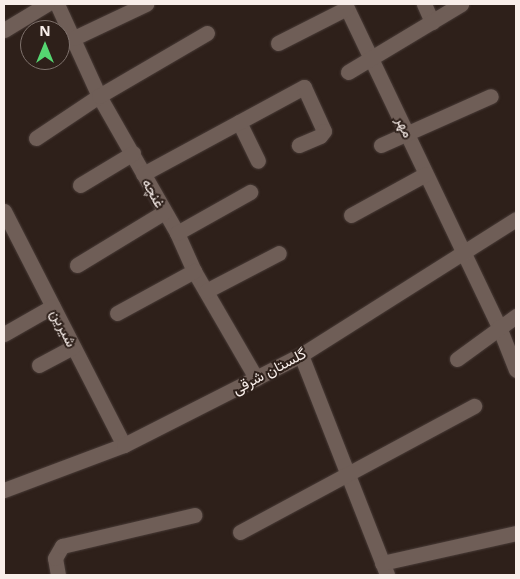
<!DOCTYPE html>
<meta charset="utf-8">
<style>
body{margin:0}
#map{position:relative;width:520px;height:579px;overflow:hidden;background:#2e201a;font-family:"Open Sans",Vazirmatn,sans-serif}
div>[style]{position:absolute}
.roads{filter:drop-shadow(0 0 1px #483b37) drop-shadow(0 0 1px #483b37)}
.minor>*{height:15px;margin:-7.5px;padding:0 7.5px;transform-origin:7.5px;border-radius:7.5px;background:#6f5e57}
span{translate:-50% -50%;white-space:nowrap;text-align:center;line-height:1.15;-webkit-text-stroke:4px #2e201a;paint-order:stroke}
.street-label{font-size:15px;color:#f8eeea}
.frame{position:absolute;inset:0;border:5px solid #f8eeea;pointer-events:none}
.north{position:absolute;left:20px;top:20px;width:50px;height:50px;box-sizing:border-box;background:#2e201a;border:1px solid #7f726d;border-radius:50%;rotate:0deg;font-size:14px;font-weight:700;line-height:20px;text-align:center;color:#f8eeea}
.north::after{content:'';display:block;margin:auto;width:18px;height:22px;background:#55d671;clip-path:polygon(50% 0,100% 100%,50% 72%,0 100%)}
</style>
<div id="map">
<div class="roads">
<div class="minor">
<div style="left:57px;top:4px;width:101px;rotate:65.5deg"></div>
<div style="left:99px;top:96px;width:158px;rotate:60.3deg"></div>
<div style="left:177px;top:233px;width:42px;rotate:65.9deg"></div>
<div style="left:194px;top:271px;width:124px;rotate:59.9deg"></div>
<div style="left:345px;top:4px;width:358px;rotate:64.5deg"></div>
<div style="left:499px;top:327px;width:46px;rotate:68.4deg"></div>
<div style="left:424px;top:4px;width:20px;rotate:66deg"></div>
<div style="left:4px;top:30px;width:50px;rotate:-31.2deg"></div>
<div style="left:74px;top:38px;width:80px;rotate:-25.3deg"></div>
<div style="left:278px;top:43px;width:77px;rotate:-26.9deg"></div>
<div style="left:348px;top:72px;width:132px;rotate:-31deg"></div>
<div style="left:239px;top:122px;width:43px;rotate:64deg"></div>
<div style="left:36px;top:138px;width:76px;rotate:-33.7deg"></div>
<div style="left:99px;top:96px;width:125px;rotate:-30.3deg"></div>
<div style="left:381px;top:145px;width:120px;rotate:-24deg"></div>
<div style="left:143px;top:174px;width:183px;rotate:-28.4deg"></div>
<div style="left:304px;top:87px;width:48px;rotate:65.6deg"></div>
<div style="left:324px;top:131px;width:6px;rotate:129deg"></div>
<div style="left:320px;top:136px;width:23px;rotate:157deg"></div>
<div style="left:80px;top:185px;width:62px;rotate:-31.1deg"></div>
<div style="left:4px;top:211px;width:263px;rotate:62.9deg"></div>
<div style="left:351px;top:215px;width:85px;rotate:-28.7deg"></div>
<div style="left:177px;top:233px;width:84px;rotate:-29.3deg"></div>
<div style="left:77px;top:265px;width:102px;rotate:-31.3deg"></div>
<div style="left:206px;top:291px;width:82px;rotate:-27.5deg"></div>
<div style="left:117px;top:313px;width:88px;rotate:-28.6deg"></div>
<div style="left:4px;top:334px;width:56px;rotate:-29.7deg"></div>
<div style="left:301px;top:355px;width:236px;rotate:68.6deg"></div>
<div style="left:457px;top:359px;width:73px;rotate:-36.1deg"></div>
<div style="left:39px;top:365px;width:38px;rotate:-28deg"></div>
<div style="left:4px;top:490px;width:128px;rotate:-20.6deg"></div>
<div style="left:124px;top:445px;width:148px;rotate:-26.9deg"></div>
<div style="left:256px;top:378px;width:51px;rotate:-27.1deg"></div>
<div style="left:301px;top:355px;width:254px;rotate:-32.3deg"></div>
<div style="left:240px;top:532px;width:266px;rotate:-28.3deg"></div>
<div style="left:382px;top:563px;width:137px;rotate:-12.6deg"></div>
<div style="left:58px;top:575px;width:17px;rotate:-100deg"></div>
<div style="left:55px;top:558px;width:14px;rotate:-60deg"></div>
<div style="left:62px;top:546px;width:136px;rotate:-13.2deg"></div>
</div>
</div>
<div class="street-label">
<span style="left:405px;top:127px;rotate:65deg">مهر</span>
<span style="left:154px;top:193px;rotate:61deg">غنچه</span>
<span style="left:64px;top:328px;rotate:64deg">شیرین</span>
<span style="left:269px;top:371px;rotate:-28deg">گلستان شرقی</span>
</div>
<div class="frame"></div>
<div class="north">N</div>
</div>
